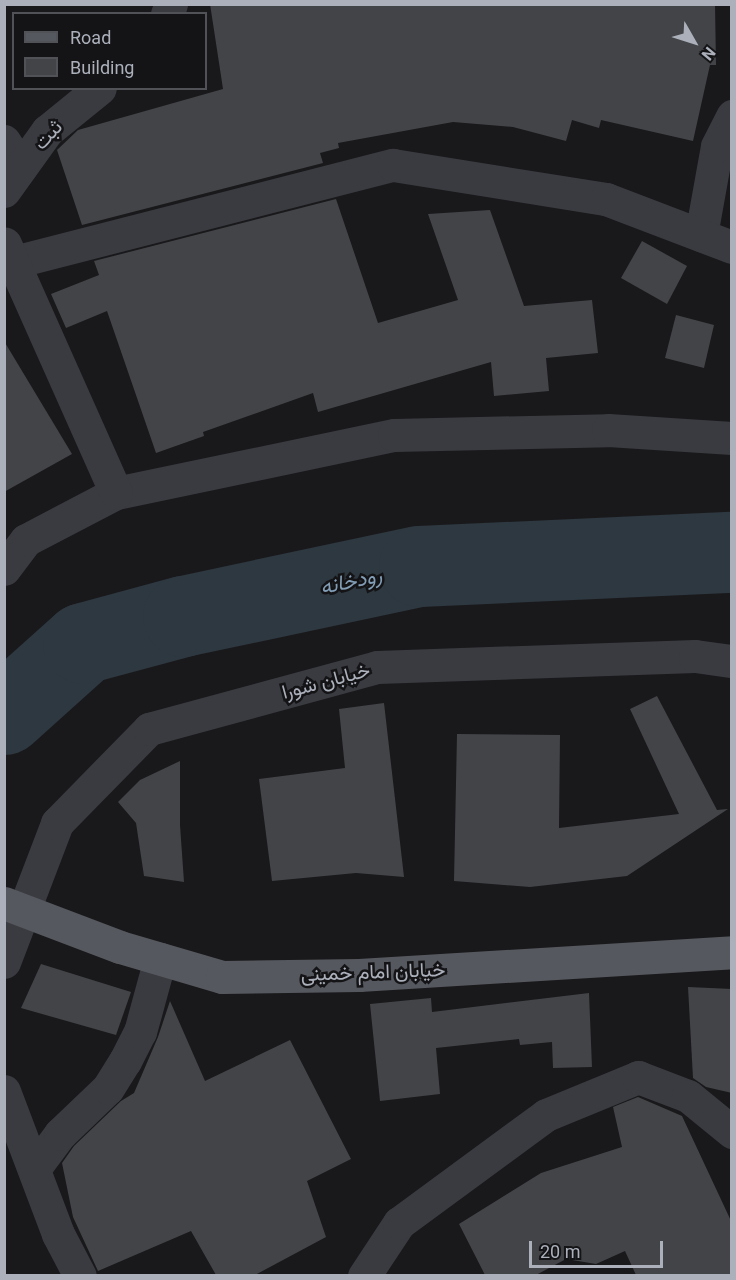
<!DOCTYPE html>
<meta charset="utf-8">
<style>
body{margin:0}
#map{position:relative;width:736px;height:1280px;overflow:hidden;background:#19191b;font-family:Roboto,Vazirmatn,sans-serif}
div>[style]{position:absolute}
.river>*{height:81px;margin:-40.5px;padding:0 40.5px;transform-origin:40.5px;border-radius:40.5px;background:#2e3840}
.building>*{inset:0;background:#434448}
.minor>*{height:33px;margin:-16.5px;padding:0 16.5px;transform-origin:16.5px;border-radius:16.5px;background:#3a3b40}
.major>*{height:33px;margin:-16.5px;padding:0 16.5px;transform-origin:16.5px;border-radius:16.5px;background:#56585f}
span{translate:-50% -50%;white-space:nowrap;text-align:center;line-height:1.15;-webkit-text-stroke:5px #141416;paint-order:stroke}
.street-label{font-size:20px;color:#abb0bb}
.water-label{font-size:21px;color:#829db6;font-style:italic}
.frame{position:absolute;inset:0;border:6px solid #abb0bb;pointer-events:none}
.legend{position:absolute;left:12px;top:12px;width:195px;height:78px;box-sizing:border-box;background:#141416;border:2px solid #505258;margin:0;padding:8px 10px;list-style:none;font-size:18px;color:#abb0bb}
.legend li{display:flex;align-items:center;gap:12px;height:30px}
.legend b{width:30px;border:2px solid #505258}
.north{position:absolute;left:664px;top:12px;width:60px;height:60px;-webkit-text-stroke:4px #141416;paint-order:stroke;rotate:129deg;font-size:16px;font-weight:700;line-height:24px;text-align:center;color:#abb0bb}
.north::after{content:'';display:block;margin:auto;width:21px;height:27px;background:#abb0bb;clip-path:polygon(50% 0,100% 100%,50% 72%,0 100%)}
.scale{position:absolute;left:529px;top:1241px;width:134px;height:27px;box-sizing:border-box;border:3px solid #abb0bb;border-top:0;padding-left:8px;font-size:18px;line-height:21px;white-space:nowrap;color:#abb0bb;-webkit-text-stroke:4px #141416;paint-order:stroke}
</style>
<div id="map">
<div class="river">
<div style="left:4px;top:714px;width:106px;rotate:-41.9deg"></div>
<div style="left:83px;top:643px;width:104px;rotate:-15.1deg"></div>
<div style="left:183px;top:616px;width:241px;rotate:-12deg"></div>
<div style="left:419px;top:566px;width:313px;rotate:-2.6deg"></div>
</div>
<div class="building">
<div style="clip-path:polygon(210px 4px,715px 4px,716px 65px,710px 65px,693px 141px,601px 120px,599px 128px,572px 120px,566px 141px,513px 127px,453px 122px,338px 143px,339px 148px,320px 153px,323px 163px,82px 225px,57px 150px,78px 130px,223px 89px)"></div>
<div style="clip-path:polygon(336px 199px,378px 323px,458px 300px,428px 214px,490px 210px,524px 306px,592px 300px,598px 353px,546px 358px,549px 391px,494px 396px,491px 362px,318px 412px,313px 393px,203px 432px,204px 436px,156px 453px,107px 311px,66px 328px,51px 294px,99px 275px,94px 261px)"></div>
<div style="clip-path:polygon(642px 241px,687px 266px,667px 304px,621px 278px)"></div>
<div style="clip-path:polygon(676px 315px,714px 325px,704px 368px,665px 358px)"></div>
<div style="clip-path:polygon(4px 341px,72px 454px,4px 492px)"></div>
<div style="clip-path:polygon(657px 696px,717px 810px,728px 809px,627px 876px,530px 887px,454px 881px,457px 734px,560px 735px,559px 828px,679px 814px,630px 709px)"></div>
<div style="clip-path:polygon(384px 703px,404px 877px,356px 873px,272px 881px,259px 779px,345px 768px,339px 709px)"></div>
<div style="clip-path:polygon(180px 761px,180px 825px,184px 882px,144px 876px,136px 823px,118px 802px,140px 780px)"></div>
<div style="clip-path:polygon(41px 964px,131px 992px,116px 1035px,21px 1008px)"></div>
<div style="clip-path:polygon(688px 987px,732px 989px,732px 1093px,706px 1087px,693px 1078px)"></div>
<div style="clip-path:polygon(589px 993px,592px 1067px,553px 1068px,552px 1042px,520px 1045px,519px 1039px,436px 1048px,440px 1094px,380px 1101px,370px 1004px,431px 998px,432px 1012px)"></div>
<div style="clip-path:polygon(170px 1001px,205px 1081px,290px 1040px,351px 1159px,307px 1181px,326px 1237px,255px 1275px,216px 1275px,191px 1231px,98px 1271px,73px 1217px,62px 1163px,74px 1146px,121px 1101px,134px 1093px,158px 1037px)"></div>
<div style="clip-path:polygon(638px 1097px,682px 1116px,732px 1223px,732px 1275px,636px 1275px,625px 1251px,596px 1264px,566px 1259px,536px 1275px,485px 1275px,459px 1224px,541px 1173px,622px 1147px,613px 1107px)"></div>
</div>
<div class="minor">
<div style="left:167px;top:14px;width:11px;rotate:-68deg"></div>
<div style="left:4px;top:141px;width:31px;rotate:57deg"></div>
<div style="left:4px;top:191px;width:74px;rotate:-54.4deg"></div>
<div style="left:47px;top:131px;width:68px;rotate:-39.1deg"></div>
<div style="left:701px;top:235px;width:90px;rotate:-79.8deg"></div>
<div style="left:717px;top:146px;width:34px;rotate:-63deg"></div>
<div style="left:14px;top:262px;width:391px;rotate:-14.4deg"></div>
<div style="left:393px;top:165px;width:216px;rotate:9.1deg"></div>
<div style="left:606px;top:199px;width:135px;rotate:20.9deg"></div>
<div style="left:116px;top:493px;width:284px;rotate:-11.8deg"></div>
<div style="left:394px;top:435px;width:214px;rotate:-1.3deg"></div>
<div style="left:608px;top:430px;width:124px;rotate:3.7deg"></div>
<div style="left:4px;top:569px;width:36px;rotate:-53deg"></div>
<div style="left:26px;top:540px;width:102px;rotate:-27.6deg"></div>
<div style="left:116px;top:493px;width:273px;rotate:-114deg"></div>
<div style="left:4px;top:962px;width:149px;rotate:-69.1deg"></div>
<div style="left:57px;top:823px;width:132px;rotate:-45.6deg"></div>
<div style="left:149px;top:729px;width:236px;rotate:-15.2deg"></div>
<div style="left:377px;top:667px;width:318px;rotate:-2deg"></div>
<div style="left:695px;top:656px;width:37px;rotate:8deg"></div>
<div style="left:4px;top:1091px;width:153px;rotate:69.3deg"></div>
<div style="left:58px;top:1234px;width:47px;rotate:62.4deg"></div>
<div style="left:34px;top:1169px;width:44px;rotate:-53.4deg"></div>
<div style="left:60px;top:1134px;width:66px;rotate:-43.8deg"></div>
<div style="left:108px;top:1088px;width:32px;rotate:-58deg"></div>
<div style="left:125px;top:1061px;width:33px;rotate:-63deg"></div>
<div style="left:140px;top:1032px;width:76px;rotate:-74.7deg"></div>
<div style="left:364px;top:1276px;width:64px;rotate:-56.6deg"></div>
<div style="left:399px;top:1223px;width:182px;rotate:-36.3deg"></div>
<div style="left:546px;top:1115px;width:100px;rotate:-22.4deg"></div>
<div style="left:638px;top:1077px;width:53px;rotate:20.8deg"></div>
<div style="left:688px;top:1096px;width:57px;rotate:39.3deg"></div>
</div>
<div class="major">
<div style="left:4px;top:903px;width:124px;rotate:20.8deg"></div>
<div style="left:120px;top:947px;width:106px;rotate:16.4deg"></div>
<div style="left:222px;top:977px;width:137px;rotate:-0.8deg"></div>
<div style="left:359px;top:975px;width:374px;rotate:-3.5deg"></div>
</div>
<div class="street-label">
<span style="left:48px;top:135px;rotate:-48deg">ثبت</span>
<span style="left:326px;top:681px;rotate:-15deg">خیابان شورا</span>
<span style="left:373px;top:972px;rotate:-2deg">خیابان امام خمینی</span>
</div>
<div class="water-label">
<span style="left:351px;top:581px;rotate:-12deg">رودخانه</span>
</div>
<div class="frame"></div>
<ul class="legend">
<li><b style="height:8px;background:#56585f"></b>Road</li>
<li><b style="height:16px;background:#434448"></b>Building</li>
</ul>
<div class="north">N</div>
<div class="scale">20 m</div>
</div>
